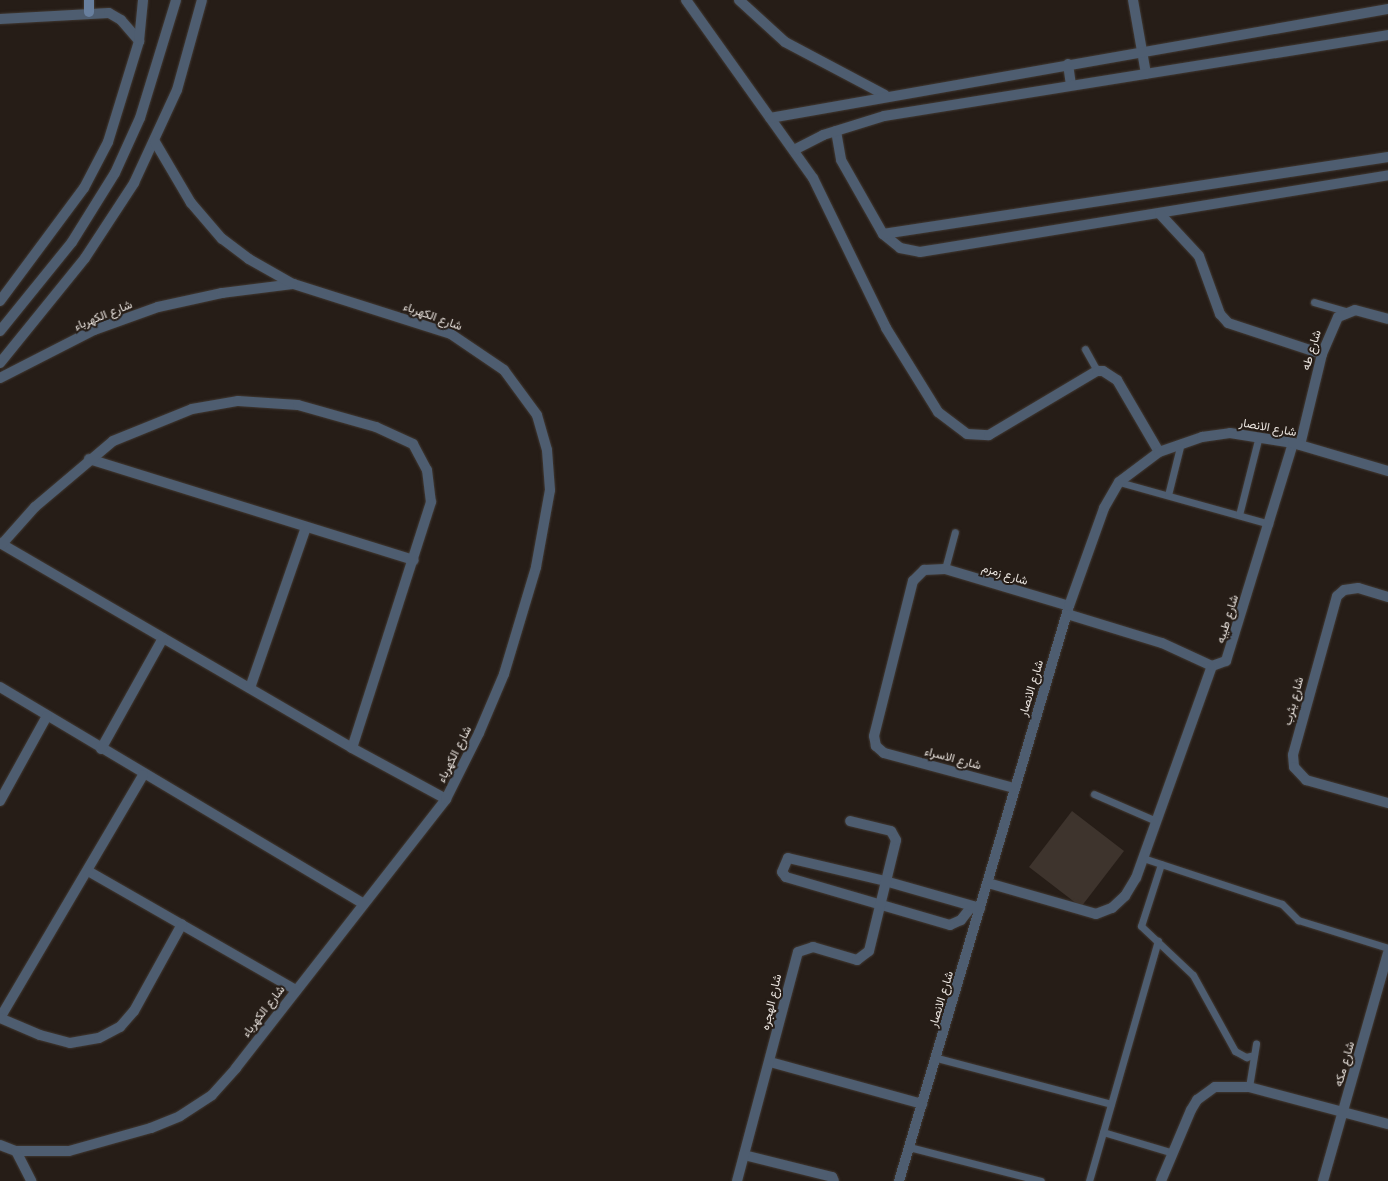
<!DOCTYPE html>
<meta charset="utf-8">
<style>
body{margin:0}
#map{position:relative;width:1388px;height:1181px;overflow:hidden;background:#261d17;font-family:Poppins,Vazirmatn,sans-serif}
div>[style]{position:absolute}
.building>*{inset:0;background:#3e342d}
.roads{filter:drop-shadow(0 0 1px #413933) drop-shadow(0 0 1px #413933)}
.service>*{height:7px;margin:-3.5px;padding:0 3.5px;transform-origin:3.5px;border-radius:3.5px;background:#4e5d70}
.minor>*{height:10px;margin:-5px;padding:0 5px;transform-origin:5px;border-radius:5px;background:#4e5d70}
.secondary>*{height:10px;margin:-5px;padding:0 5px;transform-origin:5px;border-radius:5px;background:#687f9e}
span{translate:-50% -50%;white-space:nowrap;text-align:center;line-height:1.15;-webkit-text-stroke:4px #261d17;paint-order:stroke}
.street-label{font-size:12px;color:#eae4df}
</style>
<div id="map">
<div class="building">
<div style="clip-path:polygon(1072px 811px,1124px 851px,1081px 907px,1029px 867px)"></div>
</div>
<div class="roads">
<div class="service">
<div style="left:1314px;top:302px;width:33px;rotate:16deg"></div>
<div style="left:1085px;top:349px;width:25px;rotate:61deg"></div>
<div style="left:1119px;top:482px;width:156px;rotate:15.6deg"></div>
<div style="left:1168px;top:495px;width:54px;rotate:-76deg"></div>
<div style="left:1239px;top:515px;width:81px;rotate:-75.8deg"></div>
<div style="left:945px;top:569px;width:38px;rotate:-75deg"></div>
<div style="left:1094px;top:794px;width:68px;rotate:23.5deg"></div>
<div style="left:1143px;top:858px;width:146px;rotate:18.3deg"></div>
<div style="left:1282px;top:904px;width:23px;rotate:45deg"></div>
<div style="left:1298px;top:920px;width:94px;rotate:17.3deg"></div>
<div style="left:1161px;top:864px;width:65px;rotate:107.9deg"></div>
<div style="left:1141px;top:926px;width:71px;rotate:43.3deg"></div>
<div style="left:1193px;top:975px;width:87px;rotate:61.1deg"></div>
<div style="left:1235px;top:1051px;width:13px;rotate:29deg"></div>
<div style="left:1246px;top:1057px;width:8px;rotate:-14deg"></div>
<div style="left:937px;top:1058px;width:180px;rotate:14.8deg"></div>
<div style="left:1249px;top:1087px;width:44px;rotate:-80.8deg"></div>
<div style="left:1103px;top:1132px;width:73px;rotate:16.7deg"></div>
<div style="left:909px;top:1147px;width:136px;rotate:14.4deg"></div>
<div style="left:1089px;top:1181px;width:250px;rotate:-74deg"></div>
</div>
<div class="minor">
<div style="left:686px;top:0;width:219px;rotate:54.5deg"></div>
<div style="left:813px;top:178px;width:167px;rotate:64deg"></div>
<div style="left:886px;top:328px;width:99px;rotate:58.2deg"></div>
<div style="left:938px;top:412px;width:36px;rotate:37deg"></div>
<div style="left:967px;top:434px;width:22px;rotate:3deg"></div>
<div style="left:989px;top:435px;width:126px;rotate:-30.7deg"></div>
<div style="left:1097px;top:371px;width:6px"></div>
<div style="left:1103px;top:371px;width:17px;rotate:33deg"></div>
<div style="left:1117px;top:380px;width:83px;rotate:59.7deg"></div>
<div style="left:739px;top:0;width:62px;rotate:42.4deg"></div>
<div style="left:785px;top:42px;width:113px;rotate:27.9deg"></div>
<div style="left:1133px;top:0;width:75px;rotate:80deg"></div>
<div style="left:0;top:19px;width:109px;rotate:-3.2deg"></div>
<div style="left:109px;top:13px;width:14px;rotate:30deg"></div>
<div style="left:121px;top:20px;width:28px;rotate:49deg"></div>
<div style="left:1068px;top:64px;width:21px;rotate:82deg"></div>
<div style="left:770px;top:118px;width:628px;rotate:-10deg"></div>
<div style="left:836px;top:131px;width:29px;rotate:80deg"></div>
<div style="left:841px;top:160px;width:85px;rotate:60.4deg"></div>
<div style="left:883px;top:234px;width:22px;rotate:39deg"></div>
<div style="left:900px;top:248px;width:20px;rotate:11deg"></div>
<div style="left:920px;top:252px;width:474px;rotate:-9.3deg"></div>
<div style="left:794px;top:150px;width:33px;rotate:-27deg"></div>
<div style="left:823px;top:135px;width:64px;rotate:-17.3deg"></div>
<div style="left:884px;top:116px;width:510px;rotate:-9.13deg"></div>
<div style="left:1160px;top:214px;width:57px;rotate:47.1deg"></div>
<div style="left:1199px;top:256px;width:62px;rotate:70.1deg"></div>
<div style="left:1220px;top:314px;width:12px;rotate:48deg"></div>
<div style="left:1228px;top:323px;width:99px;rotate:18.3deg"></div>
<div style="left:883px;top:234px;width:511px;rotate:-8.67deg"></div>
<div style="left:0;top:301px;width:141px;rotate:-53.4deg"></div>
<div style="left:84px;top:188px;width:52px;rotate:-62.4deg"></div>
<div style="left:108px;top:142px;width:106px;rotate:-72.9deg"></div>
<div style="left:139px;top:41px;width:41px;rotate:-84.4deg"></div>
<div style="left:0;top:331px;width:114px;rotate:-51deg"></div>
<div style="left:72px;top:242px;width:81px;rotate:-58.1deg"></div>
<div style="left:115px;top:173px;width:60px;rotate:-65.6deg"></div>
<div style="left:140px;top:118px;width:123px;rotate:-73deg"></div>
<div style="left:0;top:363px;width:135px;rotate:-51deg"></div>
<div style="left:85px;top:258px;width:90px;rotate:-56.8deg"></div>
<div style="left:134px;top:183px;width:102px;rotate:-65.2deg"></div>
<div style="left:177px;top:90px;width:93px;rotate:-74.5deg"></div>
<div style="left:0;top:378px;width:106px;rotate:-27.1deg"></div>
<div style="left:94px;top:330px;width:68px;rotate:-19.8deg"></div>
<div style="left:158px;top:307px;width:66px;rotate:-12.3deg"></div>
<div style="left:222px;top:293px;width:72px;rotate:-7.2deg"></div>
<div style="left:1300px;top:445px;width:94px;rotate:-76.4deg"></div>
<div style="left:1322px;top:354px;width:40px;rotate:-66.6deg"></div>
<div style="left:1338px;top:317px;width:18px;rotate:-22deg"></div>
<div style="left:1355px;top:310px;width:34px;rotate:15deg"></div>
<div style="left:89px;top:459px;width:340px;rotate:17.3deg"></div>
<div style="left:0;top:543px;width:407px;rotate:30.2deg"></div>
<div style="left:352px;top:748px;width:107px;rotate:28.5deg"></div>
<div style="left:2px;top:544px;width:50px;rotate:-48.3deg"></div>
<div style="left:35px;top:507px;width:102px;rotate:-40.2deg"></div>
<div style="left:113px;top:441px;width:85px;rotate:-22.1deg"></div>
<div style="left:192px;top:409px;width:47px;rotate:-9.9deg"></div>
<div style="left:238px;top:401px;width:60px;rotate:3.8deg"></div>
<div style="left:298px;top:405px;width:81px;rotate:15.8deg"></div>
<div style="left:376px;top:427px;width:41px;rotate:24.7deg"></div>
<div style="left:413px;top:444px;width:30px;rotate:62deg"></div>
<div style="left:427px;top:470px;width:32px;rotate:83deg"></div>
<div style="left:431px;top:502px;width:258px;rotate:107.8deg"></div>
<div style="left:1388px;top:597px;width:31px;rotate:-163deg"></div>
<div style="left:1358px;top:588px;width:14px;rotate:172deg"></div>
<div style="left:1344px;top:590px;width:9px;rotate:139deg"></div>
<div style="left:1337px;top:596px;width:165px;rotate:105.5deg"></div>
<div style="left:1293px;top:755px;width:12px;rotate:85deg"></div>
<div style="left:1294px;top:767px;width:18px;rotate:47deg"></div>
<div style="left:1306px;top:780px;width:85px;rotate:15.7deg"></div>
<div style="left:1067px;top:614px;width:99px;rotate:17deg"></div>
<div style="left:1162px;top:643px;width:55px;rotate:24.7deg"></div>
<div style="left:1212px;top:666px;width:15px;rotate:-20deg"></div>
<div style="left:1226px;top:661px;width:228px;rotate:-72.9deg"></div>
<div style="left:0;top:687px;width:422px;rotate:30.8deg"></div>
<div style="left:250px;top:688px;width:170px;rotate:-70.8deg"></div>
<div style="left:101px;top:749px;width:127px;rotate:-60.8deg"></div>
<div style="left:1014px;top:788px;width:135px;rotate:-164.9deg"></div>
<div style="left:884px;top:753px;width:11px;rotate:-139deg"></div>
<div style="left:876px;top:746px;width:10px;rotate:-101deg"></div>
<div style="left:874px;top:736px;width:160px;rotate:-75.9deg"></div>
<div style="left:913px;top:581px;width:16px;rotate:-45deg"></div>
<div style="left:924px;top:570px;width:21px;rotate:-3deg"></div>
<div style="left:945px;top:569px;width:129px;rotate:16.6deg"></div>
<div style="left:0;top:801px;width:97px;rotate:-61.1deg"></div>
<div style="left:88px;top:871px;width:240px;rotate:29.8deg"></div>
<div style="left:988px;top:883px;width:112px;rotate:16deg"></div>
<div style="left:1096px;top:914px;width:17px;rotate:-21deg"></div>
<div style="left:1112px;top:908px;width:18px;rotate:-43deg"></div>
<div style="left:1125px;top:896px;width:21px;rotate:-59deg"></div>
<div style="left:1136px;top:878px;width:225px;rotate:-70.3deg"></div>
<div style="left:972px;top:906px;width:18px;rotate:128deg"></div>
<div style="left:961px;top:920px;width:12px;rotate:156deg"></div>
<div style="left:950px;top:925px;width:171px;rotate:-163.7deg"></div>
<div style="left:786px;top:877px;width:6px;rotate:-129deg"></div>
<div style="left:782px;top:872px;width:15px;rotate:-67deg"></div>
<div style="left:788px;top:858px;width:100px;rotate:13.3deg"></div>
<div style="left:885px;top:881px;width:99px;rotate:15.9deg"></div>
<div style="left:0;top:1018px;width:282px;rotate:-59.5deg"></div>
<div style="left:0;top:1018px;width:43px;rotate:23deg"></div>
<div style="left:40px;top:1035px;width:31px;rotate:15deg"></div>
<div style="left:70px;top:1043px;width:29px;rotate:-10deg"></div>
<div style="left:99px;top:1038px;width:24px;rotate:-28deg"></div>
<div style="left:120px;top:1027px;width:21px;rotate:-49deg"></div>
<div style="left:134px;top:1011px;width:99px;rotate:-61.1deg"></div>
<div style="left:770px;top:1062px;width:158px;rotate:15.4deg"></div>
<div style="left:0;top:1145px;width:17px;rotate:21deg"></div>
<div style="left:16px;top:1151px;width:53px"></div>
<div style="left:69px;top:1151px;width:85px;rotate:-15.7deg"></div>
<div style="left:151px;top:1128px;width:31px;rotate:-22deg"></div>
<div style="left:180px;top:1116px;width:38px;rotate:-33deg"></div>
<div style="left:212px;top:1095px;width:36px;rotate:-48deg"></div>
<div style="left:236px;top:1068px;width:341px;rotate:-52deg"></div>
<div style="left:446px;top:799px;width:74px;rotate:-63.4deg"></div>
<div style="left:479px;top:733px;width:64px;rotate:-67deg"></div>
<div style="left:504px;top:674px;width:112px;rotate:-73.3deg"></div>
<div style="left:536px;top:567px;width:78px;rotate:-79.7deg"></div>
<div style="left:550px;top:490px;width:40px;rotate:-94.3deg"></div>
<div style="left:547px;top:450px;width:36px;rotate:-106deg"></div>
<div style="left:537px;top:415px;width:56px;rotate:-126.3deg"></div>
<div style="left:504px;top:370px;width:64px;rotate:-145.8deg"></div>
<div style="left:451px;top:334px;width:166px;rotate:-162.4deg"></div>
<div style="left:293px;top:284px;width:51px;rotate:-150.4deg"></div>
<div style="left:249px;top:259px;width:34px;rotate:-143deg"></div>
<div style="left:222px;top:239px;width:48px;rotate:-130.7deg"></div>
<div style="left:191px;top:203px;width:71px;rotate:-120.5deg"></div>
<div style="left:16px;top:1151px;width:34px;rotate:63deg"></div>
<div style="left:744px;top:1155px;width:91px;rotate:14deg"></div>
<div style="left:832px;top:1177px;width:4px;rotate:63deg"></div>
<div style="left:737px;top:1181px;width:237px;rotate:-75.1deg"></div>
<div style="left:798px;top:952px;width:16px;rotate:-18deg"></div>
<div style="left:813px;top:947px;width:46px;rotate:16.5deg"></div>
<div style="left:857px;top:960px;width:15px;rotate:-37deg"></div>
<div style="left:869px;top:951px;width:114px;rotate:-76.3deg"></div>
<div style="left:896px;top:840px;width:10px;rotate:-119deg"></div>
<div style="left:891px;top:831px;width:42px;rotate:-166.3deg"></div>
<div style="left:899px;top:1181px;width:600px;rotate:-73.53deg"></div>
<div style="left:1069px;top:606px;width:104px;rotate:-70.3deg"></div>
<div style="left:1104px;top:508px;width:30px;rotate:-60deg"></div>
<div style="left:1119px;top:482px;width:50px;rotate:-36.9deg"></div>
<div style="left:1159px;top:452px;width:46px;rotate:-19.2deg"></div>
<div style="left:1202px;top:437px;width:28px;rotate:-8deg"></div>
<div style="left:1230px;top:433px;width:64px;rotate:9deg"></div>
<div style="left:1293px;top:443px;width:99px;rotate:16.4deg"></div>
<div style="left:1161px;top:1181px;width:77px;rotate:-67.1deg"></div>
<div style="left:1191px;top:1110px;width:12px;rotate:-59deg"></div>
<div style="left:1197px;top:1100px;width:22px;rotate:-36deg"></div>
<div style="left:1215px;top:1087px;width:34px"></div>
<div style="left:1249px;top:1087px;width:144px;rotate:14.9deg"></div>
<div style="left:1323px;top:1181px;width:237px;rotate:-74.1deg"></div>
</div>
<div class="secondary">
<div style="left:89px;top:0;width:12px;rotate:90deg"></div>
</div>
</div>
<div class="street-label">
<span style="left:103px;top:315px;rotate:-22deg">شارع الكهرباء</span>
<span style="left:433px;top:316px;rotate:20deg">شارع الكهرباء</span>
<span style="left:1311px;top:350px;rotate:-73deg">شارع طه</span>
<span style="left:1268px;top:427px;rotate:10deg">شارع الانصار</span>
<span style="left:1005px;top:574px;rotate:17deg">شارع زمزم</span>
<span style="left:1227px;top:619px;rotate:-73deg">شارع طيبه</span>
<span style="left:1031px;top:688px;rotate:-73deg">شارع الانصار</span>
<span style="left:1293px;top:701px;rotate:-75deg">شارع يثرب</span>
<span style="left:454px;top:754px;rotate:-63deg">شارع الكهرباء</span>
<span style="left:953px;top:758px;rotate:15deg">شارع الاسراء</span>
<span style="left:941px;top:999px;rotate:-73deg">شارع الانصار</span>
<span style="left:771px;top:1002px;rotate:-77deg">شارع الهجره</span>
<span style="left:263px;top:1011px;rotate:-52deg">شارع الكهرباء</span>
<span style="left:1344px;top:1064px;rotate:-74deg">شارع مكه</span>
</div>
</div>
